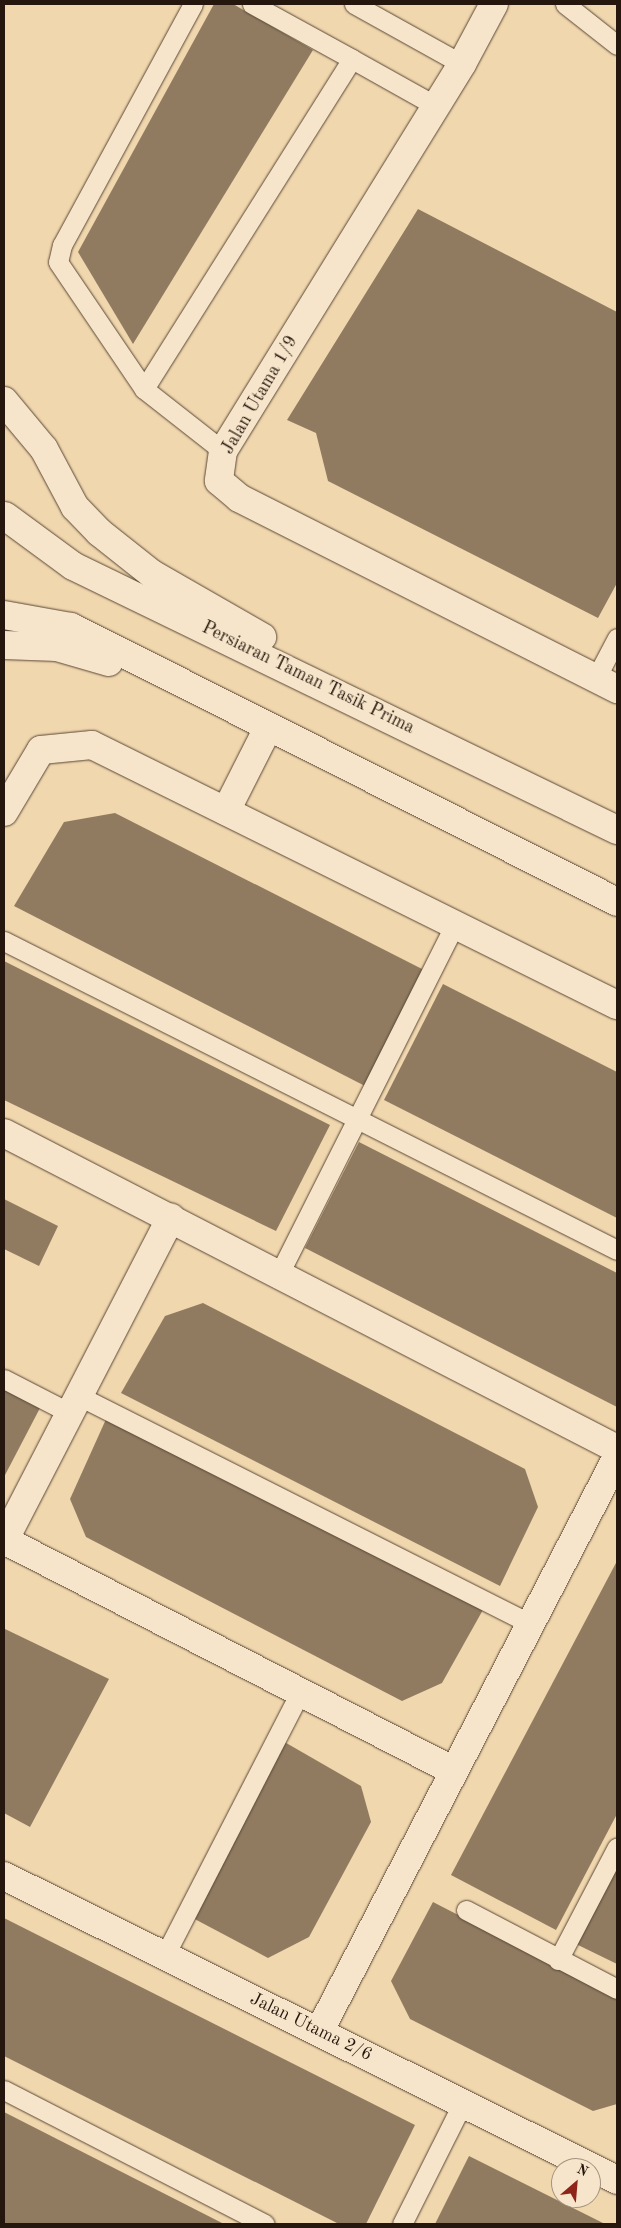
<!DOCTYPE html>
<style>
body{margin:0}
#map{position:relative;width:621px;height:2228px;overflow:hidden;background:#f1d7ae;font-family:"Old Standard TT",serif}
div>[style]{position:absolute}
.building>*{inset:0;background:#907b61}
.roads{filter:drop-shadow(0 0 1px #594736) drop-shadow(0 0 1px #594736)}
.service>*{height:19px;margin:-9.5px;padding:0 9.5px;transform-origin:9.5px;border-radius:9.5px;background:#f6e5ca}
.minor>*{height:28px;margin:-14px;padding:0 14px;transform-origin:14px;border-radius:14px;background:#f6e5ca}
.secondary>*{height:28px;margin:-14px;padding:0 14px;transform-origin:14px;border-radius:14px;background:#f6e5ca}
span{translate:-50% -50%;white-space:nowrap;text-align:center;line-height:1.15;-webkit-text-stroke:5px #f6e5ca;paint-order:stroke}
.street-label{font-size:18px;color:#26170e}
.frame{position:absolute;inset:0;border:5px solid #26170e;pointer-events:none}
.north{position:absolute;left:551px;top:2158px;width:50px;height:50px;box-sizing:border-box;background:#f6e5ca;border:1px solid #a3937f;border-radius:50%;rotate:27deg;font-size:14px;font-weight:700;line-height:20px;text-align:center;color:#26170e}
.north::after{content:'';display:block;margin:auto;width:18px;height:22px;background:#8f2418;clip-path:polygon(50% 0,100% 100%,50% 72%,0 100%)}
</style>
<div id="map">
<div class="building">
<div style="clip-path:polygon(214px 4px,233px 4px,313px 50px,133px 344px,78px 252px)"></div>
<div style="clip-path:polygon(418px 209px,617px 312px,617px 583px,598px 618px,328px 481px,316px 433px,287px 420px)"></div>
<div style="clip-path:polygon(115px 813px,424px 970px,365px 1086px,14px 906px,64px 822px)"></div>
<div style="clip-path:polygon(4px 961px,330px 1125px,276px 1231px,4px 1100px)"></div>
<div style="clip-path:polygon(443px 984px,617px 1072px,617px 1218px,384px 1100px)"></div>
<div style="clip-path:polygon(359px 1142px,617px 1273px,617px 1407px,305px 1248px)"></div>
<div style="clip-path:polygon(4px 1199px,58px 1226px,39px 1266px,4px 1249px)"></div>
<div style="clip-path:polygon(203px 1303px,525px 1469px,538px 1507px,500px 1586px,121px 1393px,165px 1316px)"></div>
<div style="clip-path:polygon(4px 1389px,40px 1408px,4px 1477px)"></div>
<div style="clip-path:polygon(107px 1417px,484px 1608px,442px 1683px,402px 1701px,86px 1537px,70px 1499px)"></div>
<div style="clip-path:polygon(617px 1561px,617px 1814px,556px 1930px,451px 1875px)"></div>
<div style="clip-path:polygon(5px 1629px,109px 1679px,30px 1827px,4px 1813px)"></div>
<div style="clip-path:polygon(281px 1740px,361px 1786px,371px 1822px,309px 1937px,268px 1958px,189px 1916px)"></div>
<div style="clip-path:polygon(617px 1864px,617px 1964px,576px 1944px)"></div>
<div style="clip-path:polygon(433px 1902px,617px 1997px,617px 2104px,593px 2111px,410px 2019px,391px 1981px)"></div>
<div style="clip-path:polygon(4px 1918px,415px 2125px,366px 2224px,339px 2224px,4px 2056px)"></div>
<div style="clip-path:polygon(4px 2112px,224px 2224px,4px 2224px)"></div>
<div style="clip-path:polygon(469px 2156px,605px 2224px,435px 2224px)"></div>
</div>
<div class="roads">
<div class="service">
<div style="left:193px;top:4px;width:274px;rotate:118.5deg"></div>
<div style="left:62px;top:245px;width:17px;rotate:103deg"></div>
<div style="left:58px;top:262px;width:153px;rotate:55.9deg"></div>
<div style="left:144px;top:389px;width:100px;rotate:38.1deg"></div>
<div style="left:252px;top:4px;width:114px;rotate:28.8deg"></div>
<div style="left:354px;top:4px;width:124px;rotate:29.1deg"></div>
<div style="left:565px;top:4px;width:66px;rotate:38.3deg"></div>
<div style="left:144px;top:389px;width:390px;rotate:-57.8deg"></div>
<div style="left:352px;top:59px;width:96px;rotate:29.2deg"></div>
<div style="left:596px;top:678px;width:45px;rotate:-62.3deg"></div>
<div style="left:4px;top:941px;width:686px;rotate:26.75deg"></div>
<div style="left:278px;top:1276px;width:394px;rotate:-63.3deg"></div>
<div style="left:4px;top:1379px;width:74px;rotate:27.3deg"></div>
<div style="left:79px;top:1396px;width:504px;rotate:26.77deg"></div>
<div style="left:466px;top:1910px;width:170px;rotate:27.6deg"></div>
<div style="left:165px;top:1955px;width:296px;rotate:-62.8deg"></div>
<div style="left:558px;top:1960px;width:127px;rotate:-62.4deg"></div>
<div style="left:4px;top:2090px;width:293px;rotate:27.2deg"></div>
<div style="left:402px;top:2224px;width:136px;rotate:-63.4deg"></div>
</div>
<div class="minor">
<div style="left:494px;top:4px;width:68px;rotate:118.1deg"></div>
<div style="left:462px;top:64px;width:455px;rotate:121.7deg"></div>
<div style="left:223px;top:451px;width:30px;rotate:98deg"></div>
<div style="left:219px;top:481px;width:26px;rotate:40deg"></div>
<div style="left:239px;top:498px;width:424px;rotate:26.8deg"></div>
<div style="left:226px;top:811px;width:93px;rotate:-63.2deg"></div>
<div style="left:4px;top:812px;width:72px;rotate:-59.2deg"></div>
<div style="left:41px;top:750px;width:51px;rotate:-5.6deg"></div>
<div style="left:92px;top:745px;width:586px;rotate:26.35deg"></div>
<div style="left:4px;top:1133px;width:690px;rotate:27.27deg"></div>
<div style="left:4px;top:1540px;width:504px;rotate:27.18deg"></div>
<div style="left:4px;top:1541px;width:364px;rotate:-62.7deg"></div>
<div style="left:4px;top:1876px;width:684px;rotate:26.38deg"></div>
<div style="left:319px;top:2032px;width:648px;rotate:-62.6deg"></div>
</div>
<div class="secondary">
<div style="left:4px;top:401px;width:62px;rotate:50.2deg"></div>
<div style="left:44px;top:449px;width:66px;rotate:61.9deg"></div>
<div style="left:75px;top:507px;width:35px;rotate:46deg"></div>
<div style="left:99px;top:532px;width:68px;rotate:38.4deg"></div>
<div style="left:152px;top:574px;width:127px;rotate:29.8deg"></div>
<div style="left:5px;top:516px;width:84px;rotate:36.3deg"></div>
<div style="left:73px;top:566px;width:605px;rotate:25.89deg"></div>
<div style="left:4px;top:615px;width:68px;rotate:10.2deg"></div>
<div style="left:71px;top:627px;width:611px;rotate:26.73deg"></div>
<div style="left:4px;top:645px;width:53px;rotate:2.2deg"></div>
<div style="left:57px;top:647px;width:54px;rotate:16.1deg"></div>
</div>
</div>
<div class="street-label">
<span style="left:260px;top:395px;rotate:-60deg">Jalan Utama 1/9</span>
<span style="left:308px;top:678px;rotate:26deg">Persiaran Taman Tasik Prima</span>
<span style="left:311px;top:2027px;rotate:26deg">Jalan Utama 2/6</span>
</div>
<div class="frame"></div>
<div class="north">N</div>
</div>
